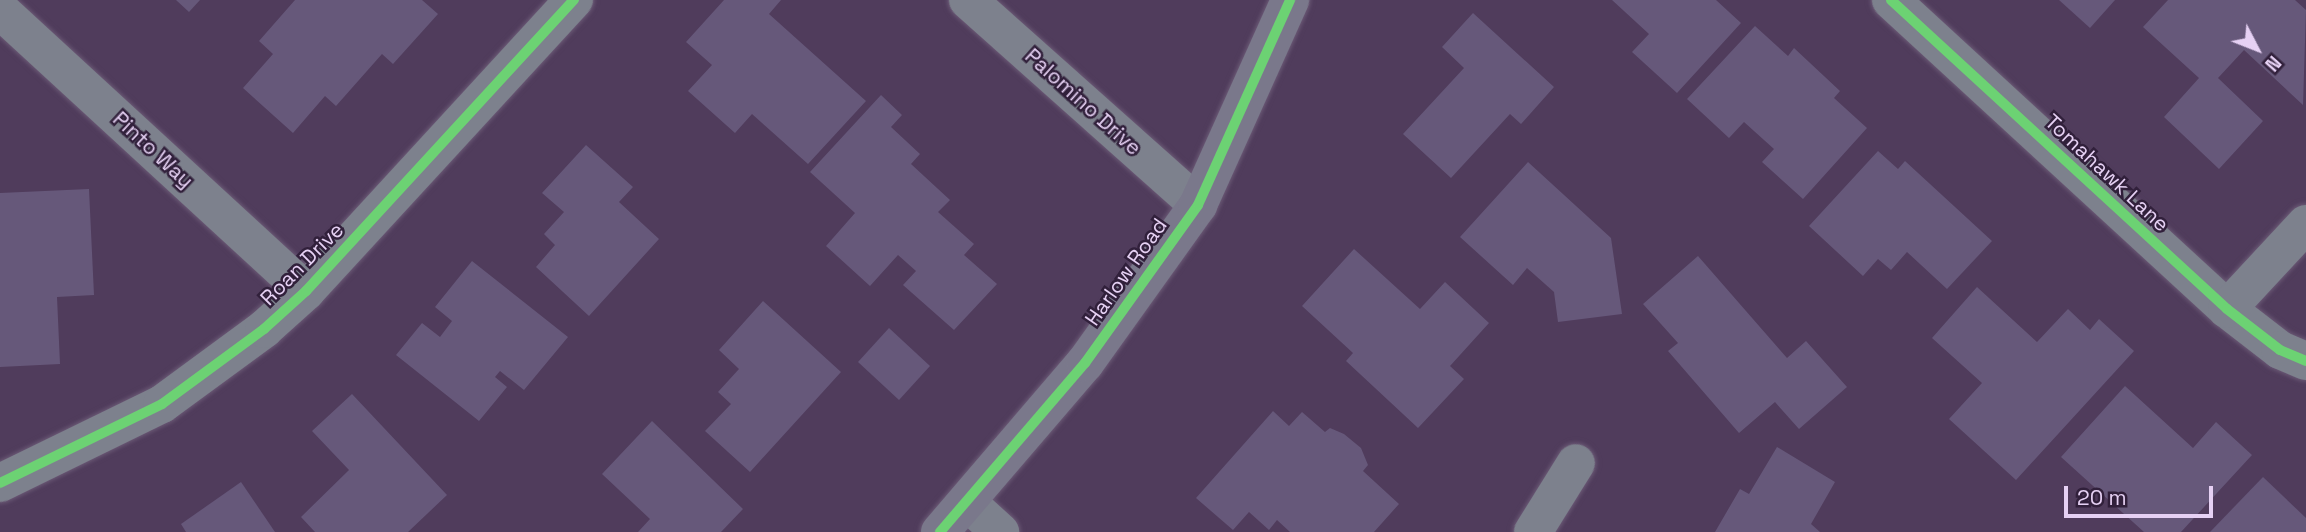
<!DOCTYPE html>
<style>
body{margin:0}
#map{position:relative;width:2306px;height:532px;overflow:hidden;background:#503c5c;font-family:"Space Grotesk",sans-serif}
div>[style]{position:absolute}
.building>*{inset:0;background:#66587a}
.roads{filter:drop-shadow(0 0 2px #6a5975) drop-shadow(0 0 2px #6a5975)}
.minor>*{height:38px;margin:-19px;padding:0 19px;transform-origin:19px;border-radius:19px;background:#7d818d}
.secondary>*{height:38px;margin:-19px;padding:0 19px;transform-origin:19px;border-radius:19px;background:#7a788b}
.cycleway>*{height:10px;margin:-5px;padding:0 5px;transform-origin:5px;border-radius:5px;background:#6cd273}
span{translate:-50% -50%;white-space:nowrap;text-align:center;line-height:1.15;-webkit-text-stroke:5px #31203b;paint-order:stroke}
.street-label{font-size:21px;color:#e6d1f4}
.north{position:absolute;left:2222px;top:14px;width:70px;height:70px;-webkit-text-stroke:5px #31203b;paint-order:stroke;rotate:132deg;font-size:19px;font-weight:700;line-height:28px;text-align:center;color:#e6d1f4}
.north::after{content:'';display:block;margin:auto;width:24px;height:32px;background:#e6d1f4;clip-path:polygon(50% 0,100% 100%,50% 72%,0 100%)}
.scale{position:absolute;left:2064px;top:486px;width:149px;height:32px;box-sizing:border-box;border:4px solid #e6d1f4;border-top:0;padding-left:9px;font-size:21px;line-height:24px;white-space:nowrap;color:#e6d1f4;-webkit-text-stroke:5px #31203b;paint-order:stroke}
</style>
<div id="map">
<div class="building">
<div style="clip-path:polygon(176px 0,200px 0,189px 12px)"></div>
<div style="clip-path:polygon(295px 0,422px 0,438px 14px,393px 64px,382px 54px,336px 106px,325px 96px,293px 133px,243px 88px,273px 54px,259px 41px)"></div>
<div style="clip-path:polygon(724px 0,781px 0,769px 14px,866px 101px,808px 164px,752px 114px,735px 133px,688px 91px,712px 65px,686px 42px)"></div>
<div style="clip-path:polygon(1612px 0,1716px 0,1741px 23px,1677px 93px,1632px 52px,1649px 34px)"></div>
<div style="clip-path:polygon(2059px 0,2115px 0,2090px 28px)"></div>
<div style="clip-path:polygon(2168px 0,2295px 0,2306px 10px,2303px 105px,2244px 50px,2218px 78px,2263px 121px,2219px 169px,2164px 117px,2199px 78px,2143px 27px)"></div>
<div style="clip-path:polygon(1473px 13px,1554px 87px,1521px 124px,1510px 114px,1451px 178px,1403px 134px,1464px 68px,1442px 47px)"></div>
<div style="clip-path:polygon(1755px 26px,1788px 56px,1794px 48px,1840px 91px,1834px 98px,1867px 128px,1803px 199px,1762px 162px,1774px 149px,1744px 122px,1729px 138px,1687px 99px)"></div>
<div style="clip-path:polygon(881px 95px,902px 115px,891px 127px,920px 154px,911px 164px,950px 200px,938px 212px,974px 244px,964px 255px,997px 284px,954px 330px,903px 285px,916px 271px,898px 255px,870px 286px,826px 246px,855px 213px,810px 172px)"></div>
<div style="clip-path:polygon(586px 145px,633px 187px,619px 202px,659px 239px,589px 316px,536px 267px,555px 245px,544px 234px,564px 212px,542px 193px)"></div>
<div style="clip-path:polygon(1878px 151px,1898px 169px,1905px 161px,1992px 241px,1947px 289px,1907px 252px,1891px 270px,1878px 259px,1863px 276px,1809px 226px)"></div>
<div style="clip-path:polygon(1528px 162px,1611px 238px,1622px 314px,1558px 322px,1554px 292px,1527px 268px,1513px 285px,1460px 237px)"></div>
<div style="clip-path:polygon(89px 189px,94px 295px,57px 297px,60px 364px,0 367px,0 193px)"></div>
<div style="clip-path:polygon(1354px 249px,1420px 309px,1445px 282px,1489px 323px,1450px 366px,1464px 379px,1418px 428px,1346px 361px,1353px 353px,1302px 306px)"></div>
<div style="clip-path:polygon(1698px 256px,1787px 358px,1806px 341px,1847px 387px,1799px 429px,1775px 402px,1739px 433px,1668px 351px,1678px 343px,1643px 304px)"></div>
<div style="clip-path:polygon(472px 261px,568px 337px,524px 390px,500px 371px,495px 377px,507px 387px,479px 421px,396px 355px,422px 323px,440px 337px,452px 321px,435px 307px)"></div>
<div style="clip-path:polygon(1977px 287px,2037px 342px,2068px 309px,2090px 330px,2099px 319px,2134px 351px,2016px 480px,1949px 419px,1982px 383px,1932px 338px)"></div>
<div style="clip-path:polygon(763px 301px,841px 372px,750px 472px,705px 431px,731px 404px,718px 392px,739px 369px,719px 350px)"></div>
<div style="clip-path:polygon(889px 328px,930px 366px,899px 400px,858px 362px)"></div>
<div style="clip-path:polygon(2125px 386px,2193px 448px,2216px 422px,2252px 455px,2181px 532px,2144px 532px,2061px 457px)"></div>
<div style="clip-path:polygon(352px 394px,447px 495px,408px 532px,315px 532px,301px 517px,349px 470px,312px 431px)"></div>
<div style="clip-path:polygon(1273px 411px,1289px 426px,1302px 412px,1325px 432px,1330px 428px,1344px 434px,1361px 448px,1368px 465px,1363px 471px,1399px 504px,1374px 532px,1290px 532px,1277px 520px,1269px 530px,1249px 512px,1233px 530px,1196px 498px)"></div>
<div style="clip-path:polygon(652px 421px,743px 509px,721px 532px,638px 532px,650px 519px,602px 474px)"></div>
<div style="clip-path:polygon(1777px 447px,1835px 482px,1811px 524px,1820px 532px,1715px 532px,1740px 489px,1749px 494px)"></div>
<div style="clip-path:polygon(2263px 477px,2306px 518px,2306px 532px,2210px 532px)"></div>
<div style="clip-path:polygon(241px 482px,275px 532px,186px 532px,181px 524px)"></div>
</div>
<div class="roads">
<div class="minor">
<div style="left:968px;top:0;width:308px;rotate:41.7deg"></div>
<div style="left:1891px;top:0;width:456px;rotate:42.6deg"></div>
<div style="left:2227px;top:309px;width:67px;rotate:37.7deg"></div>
<div style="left:2280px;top:350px;width:28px;rotate:23deg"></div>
<div style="left:0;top:10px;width:415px;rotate:42.6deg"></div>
<div style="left:2227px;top:309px;width:116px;rotate:-47.1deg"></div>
<div style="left:0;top:483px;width:180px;rotate:-26deg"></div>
<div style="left:162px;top:404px;width:127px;rotate:-36.3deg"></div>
<div style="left:264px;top:329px;width:57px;rotate:-42.1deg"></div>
<div style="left:306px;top:291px;width:396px;rotate:-47.4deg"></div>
<div style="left:967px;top:502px;width:45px;rotate:42.3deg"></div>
<div style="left:1533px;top:532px;width:81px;rotate:-58.1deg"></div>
</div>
<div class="secondary">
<div style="left:940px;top:532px;width:223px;rotate:-49.4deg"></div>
<div style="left:1085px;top:363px;width:194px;rotate:-54.4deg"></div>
<div style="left:1198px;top:205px;width:225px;rotate:-65.8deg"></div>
</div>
</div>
<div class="cycleway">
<div style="left:1891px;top:0;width:456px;rotate:42.6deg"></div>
<div style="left:2227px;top:309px;width:67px;rotate:37.7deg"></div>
<div style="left:2280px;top:350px;width:28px;rotate:23deg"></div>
<div style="left:0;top:483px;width:180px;rotate:-26deg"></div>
<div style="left:162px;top:404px;width:127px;rotate:-36.3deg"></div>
<div style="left:264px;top:329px;width:57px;rotate:-42.1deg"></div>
<div style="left:306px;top:291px;width:396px;rotate:-47.4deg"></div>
<div style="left:940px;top:532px;width:223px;rotate:-49.4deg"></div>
<div style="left:1085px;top:363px;width:194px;rotate:-54.4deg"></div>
<div style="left:1198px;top:205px;width:225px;rotate:-65.8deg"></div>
</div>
<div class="street-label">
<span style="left:1083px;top:102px;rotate:42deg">Palomino Drive</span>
<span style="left:153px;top:150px;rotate:43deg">Pinto Way</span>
<span style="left:2107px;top:173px;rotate:43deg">Tomahawk Lane</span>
<span style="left:302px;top:264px;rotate:-45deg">Roan Drive</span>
<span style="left:1126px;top:272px;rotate:-55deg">Harlow Road</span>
</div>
<div class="north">N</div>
<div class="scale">20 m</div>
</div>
